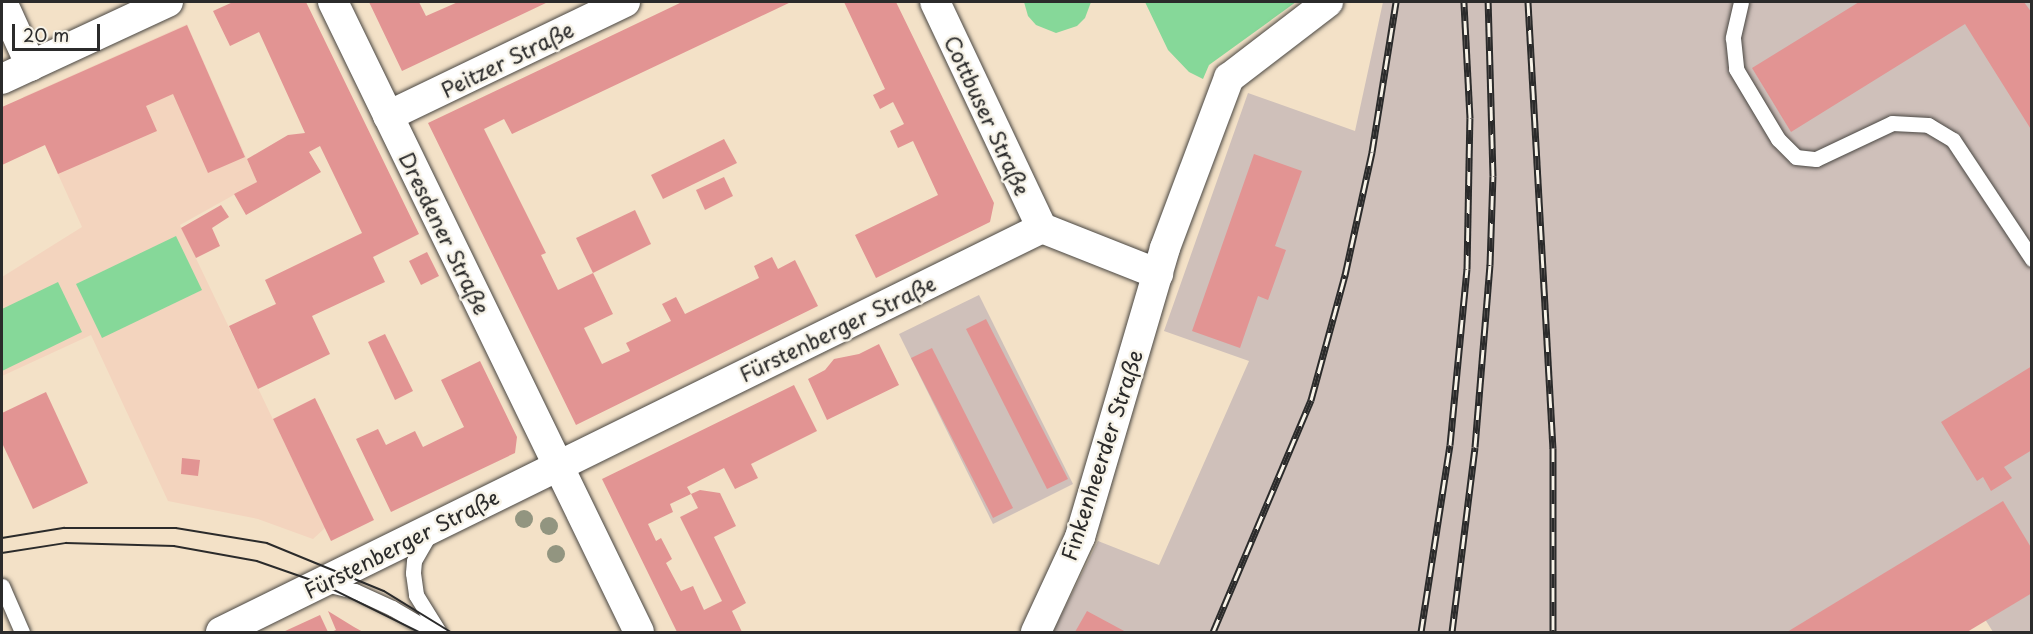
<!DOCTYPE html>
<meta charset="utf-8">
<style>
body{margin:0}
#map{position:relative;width:2033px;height:634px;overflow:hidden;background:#f3e1c7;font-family:"Playpen Sans",sans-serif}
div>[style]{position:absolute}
.built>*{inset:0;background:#f3d4be}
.industrial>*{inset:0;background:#cfc0ba}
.green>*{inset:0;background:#86d899}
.building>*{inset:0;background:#e29493}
.roads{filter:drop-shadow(0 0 2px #494642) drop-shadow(0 0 2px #494642)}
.service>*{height:15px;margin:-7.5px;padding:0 7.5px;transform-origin:7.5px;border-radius:7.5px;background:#fff}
.minor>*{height:30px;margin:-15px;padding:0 15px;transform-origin:15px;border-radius:15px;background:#fff}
.tram>*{height:1.5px;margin:-0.75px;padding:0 0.75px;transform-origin:0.75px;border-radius:0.75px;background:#2b2b2b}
.rail>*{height:7px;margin-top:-3.5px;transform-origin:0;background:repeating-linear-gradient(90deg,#f7f3e8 0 14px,#2b2b2b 0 28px);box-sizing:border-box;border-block:2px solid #2b2b2b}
.trees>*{width:18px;height:18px;margin:-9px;border-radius:50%;background:#929580}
span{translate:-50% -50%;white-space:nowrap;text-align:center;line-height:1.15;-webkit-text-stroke:5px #f7f3e8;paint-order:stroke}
.street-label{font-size:21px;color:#2b2b2b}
.frame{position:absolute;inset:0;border:3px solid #2b2b2b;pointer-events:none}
.scale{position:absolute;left:12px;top:24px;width:88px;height:27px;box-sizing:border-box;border:3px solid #2b2b2b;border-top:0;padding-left:8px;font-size:18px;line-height:21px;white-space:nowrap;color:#2b2b2b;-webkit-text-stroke:4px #f7f3e8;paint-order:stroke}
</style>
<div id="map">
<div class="built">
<div style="clip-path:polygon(187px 24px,257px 182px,180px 225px,325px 528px,313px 539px,258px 519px,168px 501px,91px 335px,2px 376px,2px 277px,82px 227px,23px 97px)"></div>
</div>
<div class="industrial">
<div style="clip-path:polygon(1383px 2px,2031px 2px,2031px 632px,1993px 632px,1943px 552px,1804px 632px,1053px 632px,1098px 541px,1159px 565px,1249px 361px,1164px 331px,1248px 93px,1355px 131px)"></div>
<div style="clip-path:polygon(979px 295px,1073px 484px,993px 524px,899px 334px)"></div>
</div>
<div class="green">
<div style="clip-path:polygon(1024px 2px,1091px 2px,1085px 18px,1077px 26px,1056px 33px,1036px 25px,1028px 16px)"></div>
<div style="clip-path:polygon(1145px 2px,1296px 2px,1209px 65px,1203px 79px,1189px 72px,1168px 50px)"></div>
<div style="clip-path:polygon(176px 236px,202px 290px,102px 338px,76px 284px)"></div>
<div style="clip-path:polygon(58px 282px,82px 332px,2px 371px,2px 309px)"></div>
</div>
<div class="building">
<div style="clip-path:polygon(233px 2px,306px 2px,419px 234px,373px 257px,385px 282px,312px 316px,330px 354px,258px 389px,229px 326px,276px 304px,265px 280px,362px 233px,320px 146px,309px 152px,321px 172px,246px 215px,234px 194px,257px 182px,247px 159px,288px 135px,305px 133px,259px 32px,230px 46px,213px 11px)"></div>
<div style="clip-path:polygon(369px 2px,419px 2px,426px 16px,458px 2px,548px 2px,402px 71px)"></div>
<div style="clip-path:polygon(682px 2px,791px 2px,512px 134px,504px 119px,484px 129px,546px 253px,541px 255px,558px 290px,593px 273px,613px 314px,584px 328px,602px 364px,630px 351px,626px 343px,671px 321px,662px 304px,676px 297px,685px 314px,759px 278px,754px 266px,772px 257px,778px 269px,795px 260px,818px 306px,576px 425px,428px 123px)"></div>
<div style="clip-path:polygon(844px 2px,896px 2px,994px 203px,990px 222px,876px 278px,855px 235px,938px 195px,913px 141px,898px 148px,890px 131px,904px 124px,893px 102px,880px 109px,873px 95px,885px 89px)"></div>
<div style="clip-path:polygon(1859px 2px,2024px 2px,2032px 13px,2032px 131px,1965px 24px,1791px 132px,1752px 68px)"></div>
<div style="clip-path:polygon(187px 25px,245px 157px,208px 173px,173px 94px,146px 106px,157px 131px,58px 174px,45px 145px,2px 165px,2px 107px)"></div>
<div style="clip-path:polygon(724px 139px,737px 163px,663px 199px,651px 175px)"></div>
<div style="clip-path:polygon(1254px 154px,1302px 171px,1275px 246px,1286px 250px,1268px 300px,1258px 296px,1240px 348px,1192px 331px)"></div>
<div style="clip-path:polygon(724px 177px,733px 196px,705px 210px,696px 190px)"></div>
<div style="clip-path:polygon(221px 205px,229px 217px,212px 228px,220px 246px,196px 258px,181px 228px)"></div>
<div style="clip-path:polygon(635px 210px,651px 244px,593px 273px,576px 238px)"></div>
<div style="clip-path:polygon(427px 252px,439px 276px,421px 285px,409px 261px)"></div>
<div style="clip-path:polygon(986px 319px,1068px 479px,1047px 489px,966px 329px)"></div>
<div style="clip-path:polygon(385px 334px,413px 391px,395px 400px,368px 342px)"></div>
<div style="clip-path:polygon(879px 344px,899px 385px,827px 420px,808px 379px,825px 370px,834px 359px,859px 354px)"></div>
<div style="clip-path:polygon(932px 348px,1013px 508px,993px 518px,911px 358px)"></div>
<div style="clip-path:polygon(480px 361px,517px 437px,515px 453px,391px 512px,356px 439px,378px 429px,386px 445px,415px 431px,423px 447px,464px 427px,441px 380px)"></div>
<div style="clip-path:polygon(2032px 366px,2032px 450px,2004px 467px,2012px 478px,1991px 491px,1983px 477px,1977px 481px,1941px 422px)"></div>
<div style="clip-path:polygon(evenodd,794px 385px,817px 431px,751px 464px,758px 478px,735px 489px,724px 468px,687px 487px,691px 494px,700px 490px,720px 493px,736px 526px,714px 537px,746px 603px,732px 611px,742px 632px,677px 632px,602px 479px,794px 385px,691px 494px,698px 508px,680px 517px,722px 601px,704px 610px,693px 586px,681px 591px,666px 563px,672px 559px,661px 538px,656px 541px,648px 524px,673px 512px,670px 504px,691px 494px)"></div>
<div style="clip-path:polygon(46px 392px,88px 483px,33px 509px,2px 443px,2px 413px)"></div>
<div style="clip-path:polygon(315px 398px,374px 520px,331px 541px,273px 419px)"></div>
<div style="clip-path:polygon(182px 458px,200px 460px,198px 476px,181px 474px)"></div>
<div style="clip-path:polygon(2003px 501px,2032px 549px,2032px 593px,1967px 632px,1787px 632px)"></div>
<div style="clip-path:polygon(328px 611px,354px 627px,363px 632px,331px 632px,336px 630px)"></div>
<div style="clip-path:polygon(1087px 611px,1126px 632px,1075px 632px)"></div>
<div style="clip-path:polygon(320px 615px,328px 632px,283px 632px)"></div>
</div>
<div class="roads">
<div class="service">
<div style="left:1741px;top:2px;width:37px;rotate:103deg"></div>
<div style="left:1733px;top:38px;width:31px;rotate:84deg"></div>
<div style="left:1736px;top:69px;width:82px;rotate:59deg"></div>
<div style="left:1778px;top:139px;width:25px;rotate:45deg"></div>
<div style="left:1796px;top:157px;width:20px;rotate:6deg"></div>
<div style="left:1816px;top:159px;width:84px;rotate:-25.3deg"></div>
<div style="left:1892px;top:123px;width:36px;rotate:3deg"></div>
<div style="left:1928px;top:125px;width:29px;rotate:31deg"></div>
<div style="left:1953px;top:140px;width:143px;rotate:56.4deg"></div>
<div style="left:430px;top:533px;width:32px;rotate:120deg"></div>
<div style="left:414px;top:561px;width:12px;rotate:95deg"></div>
<div style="left:413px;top:573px;width:22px;rotate:82deg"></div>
<div style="left:416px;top:595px;width:44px;rotate:58.1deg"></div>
<div style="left:326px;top:584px;width:30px;rotate:14deg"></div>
<div style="left:355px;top:591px;width:41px;rotate:24.7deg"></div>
<div style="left:392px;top:608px;width:48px;rotate:30.3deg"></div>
<div style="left:2px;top:586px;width:50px;rotate:66.5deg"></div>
</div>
<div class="minor">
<div style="left:2px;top:2px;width:70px;rotate:65.6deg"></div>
<div style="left:333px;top:2px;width:700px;rotate:64.09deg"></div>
<div style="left:935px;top:2px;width:250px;rotate:64.7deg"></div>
<div style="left:2px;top:79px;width:183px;rotate:-24.9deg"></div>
<div style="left:388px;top:116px;width:263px;rotate:-25.7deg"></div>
<div style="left:221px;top:632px;width:915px;rotate:-26.2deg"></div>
<div style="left:1042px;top:228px;width:125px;rotate:21.6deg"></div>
<div style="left:1036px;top:632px;width:105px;rotate:-65.1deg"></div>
<div style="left:1080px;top:537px;width:301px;rotate:-73.6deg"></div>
<div style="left:1165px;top:248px;width:182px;rotate:-69.4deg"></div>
<div style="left:1229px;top:78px;width:125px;rotate:-37.5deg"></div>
</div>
</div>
<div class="tram">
<div style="left:2px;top:538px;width:63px;rotate:-9.2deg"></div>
<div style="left:64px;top:528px;width:112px"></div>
<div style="left:176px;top:528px;width:92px;rotate:9.4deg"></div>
<div style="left:267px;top:543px;width:126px;rotate:22.3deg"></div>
<div style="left:384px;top:591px;width:79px;rotate:31.5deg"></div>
<div style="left:2px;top:553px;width:65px;rotate:-8.9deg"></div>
<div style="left:66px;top:543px;width:108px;rotate:1.6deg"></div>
<div style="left:174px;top:546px;width:84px;rotate:10.2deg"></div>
<div style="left:257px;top:561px;width:67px;rotate:19.2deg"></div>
<div style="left:320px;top:583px;width:110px;rotate:26.3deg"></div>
</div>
<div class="rail">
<div style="left:1528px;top:2px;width:447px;rotate:86.8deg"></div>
<div style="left:1553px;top:448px;width:184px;rotate:90deg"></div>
<div style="left:1213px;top:632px;width:252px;rotate:-67.1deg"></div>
<div style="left:1311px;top:400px;width:130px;rotate:-74.8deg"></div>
<div style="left:1345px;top:275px;width:126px;rotate:-77.6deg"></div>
<div style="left:1372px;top:152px;width:152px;rotate:-80.9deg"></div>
<div style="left:1421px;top:632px;width:189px;rotate:-81.2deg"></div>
<div style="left:1450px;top:445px;width:177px;rotate:-84.5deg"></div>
<div style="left:1467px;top:269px;width:151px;rotate:-88.9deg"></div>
<div style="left:1470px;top:118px;width:116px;rotate:-93deg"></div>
<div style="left:1452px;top:632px;width:186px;rotate:-82.9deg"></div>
<div style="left:1475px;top:447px;width:183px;rotate:-85.3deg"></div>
<div style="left:1490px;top:265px;width:89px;rotate:-88.1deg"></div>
<div style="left:1493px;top:176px;width:174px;rotate:-91.6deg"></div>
</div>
<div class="trees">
<div style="left:524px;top:519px"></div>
<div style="left:549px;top:526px"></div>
<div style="left:556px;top:554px"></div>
</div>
<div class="street-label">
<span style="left:507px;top:59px;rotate:-26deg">Peitzer Straße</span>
<span style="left:988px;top:115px;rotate:65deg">Cottbuser Straße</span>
<span style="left:445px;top:233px;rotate:64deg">Dresdener Straße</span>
<span style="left:837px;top:328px;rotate:-26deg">Fürstenberger Straße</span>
<span style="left:1101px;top:455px;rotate:-72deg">Finkenheerder Straße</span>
<span style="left:401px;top:543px;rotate:-27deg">Fürstenberger Straße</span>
</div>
<div class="frame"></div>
<div class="scale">20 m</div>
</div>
